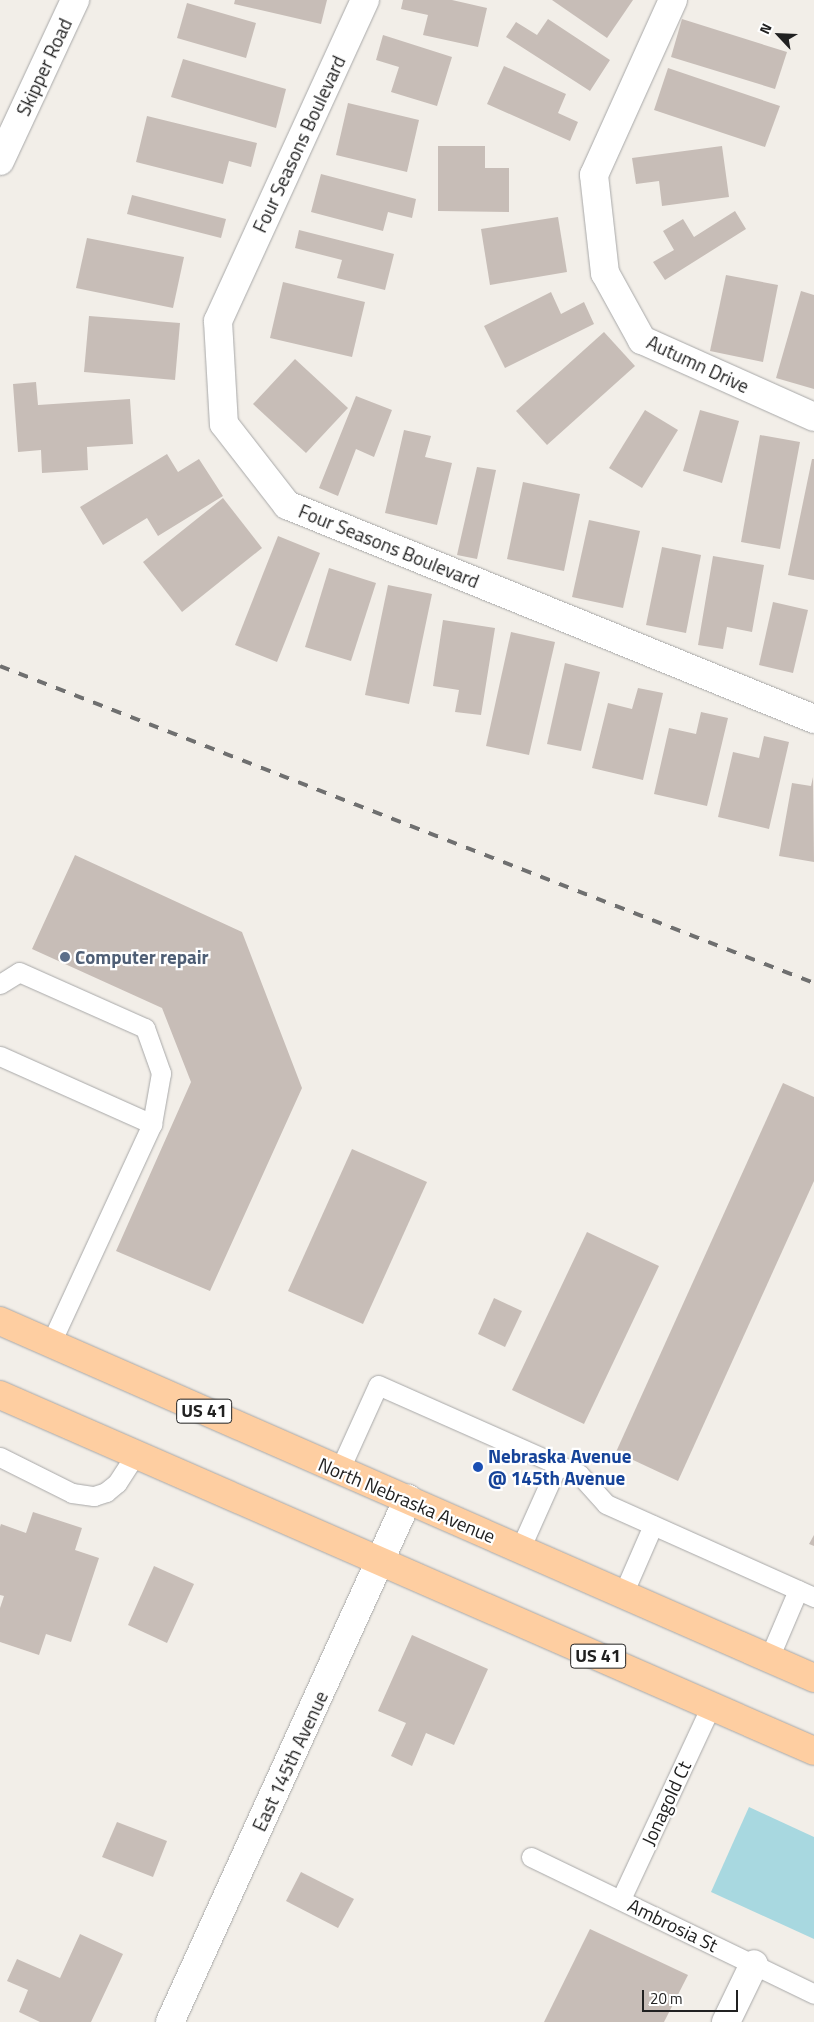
<!DOCTYPE html>
<style>
body{margin:0}
#map{position:relative;width:814px;height:2022px;overflow:hidden;background:#f2eee8;font-family:"Titillium Web",sans-serif}
div>[style]{position:absolute}
.water>*{inset:0;background:#a8d8e0}
.building>*{inset:0;background:#c7bdb7}
.roads{filter:drop-shadow(0 0 1px #a8a8a8) drop-shadow(0 0 1px #a8a8a8)}
.service>*{height:19px;margin:-9.5px;padding:0 9.5px;transform-origin:9.5px;border-radius:9.5px;background:#fff}
.minor>*{height:28px;margin:-14px;padding:0 14px;transform-origin:14px;border-radius:14px;background:#fff}
.tertiary>*{height:28px;margin:-14px;padding:0 14px;transform-origin:14px;border-radius:14px;background:#fff}
.primary>*{height:28px;margin:-14px;padding:0 14px;transform-origin:14px;border-radius:14px;background:#fecea1}
.rail>*{height:4px;margin-top:-2px;transform-origin:0;background:repeating-linear-gradient(90deg,#6f6f6f 0 10px,transparent 0 20px)}
.dots>*{width:14px;height:14px;translate:-50% -50%;box-sizing:border-box;border:2px solid #fff;border-radius:50%}
span{translate:-50% -50%;white-space:nowrap;text-align:center;line-height:1.15;-webkit-text-stroke:4.5px #fff;paint-order:stroke}
.shield-label span{padding:1px 4px;background:#fff;border:1px solid;border-radius:4px;-webkit-text-stroke-width:0}
.shield-label{font-size:18px;color:#212121;font-weight:700}
.street-label{font-size:19px;color:#212121}
.service-label{font-size:19px;color:#4e5e75;font-weight:700}
.left{translate:0 -50%;text-align:left}
.transit-label{font-size:19px;color:#164399;font-weight:700}
.north{position:absolute;left:754px;top:10px;width:50px;height:50px;-webkit-text-stroke:4px #fff;paint-order:stroke;rotate:295deg;font-size:14px;font-weight:700;line-height:20px;text-align:center;color:#212121}
.north::after{content:'';display:block;margin:auto;width:18px;height:22px;background:#212121;clip-path:polygon(50% 0,100% 100%,50% 72%,0 100%)}
.scale{position:absolute;left:642px;top:1990px;width:96px;height:22px;box-sizing:border-box;border:2px solid #212121;border-top:0;padding-left:6px;font-size:15px;line-height:18px;white-space:nowrap;color:#212121;-webkit-text-stroke:4px #fff;paint-order:stroke}
</style>
<div id="map">
<div class="water">
<div style="clip-path:polygon(749px 1807px,814px 1837px,814px 1939px,711px 1892px)"></div>
</div>
<div class="building">
<div style="clip-path:polygon(235px 0,327px 0,321px 24px,234px 4px)"></div>
<div style="clip-path:polygon(403px 0,452px 0,487px 8px,478px 47px,423px 35px,428px 15px,401px 9px)"></div>
<div style="clip-path:polygon(552px 0,633px 0,607px 38px)"></div>
<div style="clip-path:polygon(187px 3px,256px 23px,246px 58px,177px 38px)"></div>
<div style="clip-path:polygon(548px 19px,610px 60px,590px 91px,506px 37px,516px 22px,537px 35px)"></div>
<div style="clip-path:polygon(682px 19px,787px 52px,775px 89px,671px 57px)"></div>
<div style="clip-path:polygon(383px 35px,452px 57px,437px 106px,391px 92px,399px 67px,376px 60px)"></div>
<div style="clip-path:polygon(183px 59px,286px 89px,276px 128px,171px 97px)"></div>
<div style="clip-path:polygon(504px 66px,566px 94px,558px 113px,578px 122px,570px 141px,487px 104px)"></div>
<div style="clip-path:polygon(668px 68px,780px 106px,765px 147px,654px 110px)"></div>
<div style="clip-path:polygon(348px 103px,419px 120px,407px 172px,336px 155px)"></div>
<div style="clip-path:polygon(147px 116px,257px 143px,251px 167px,229px 161px,223px 184px,136px 162px)"></div>
<div style="clip-path:polygon(438px 146px,485px 146px,485px 168px,509px 168px,509px 212px,438px 211px)"></div>
<div style="clip-path:polygon(722px 146px,729px 197px,662px 206px,659px 181px,636px 184px,632px 158px)"></div>
<div style="clip-path:polygon(321px 174px,416px 199px,412px 218px,388px 212px,383px 231px,311px 212px)"></div>
<div style="clip-path:polygon(132px 195px,226px 219px,221px 238px,127px 214px)"></div>
<div style="clip-path:polygon(735px 211px,746px 229px,665px 280px,653px 262px,674px 250px,663px 231px,683px 219px,694px 237px)"></div>
<div style="clip-path:polygon(558px 217px,567px 272px,490px 285px,481px 229px)"></div>
<div style="clip-path:polygon(299px 230px,394px 254px,385px 290px,337px 278px,342px 260px,295px 248px)"></div>
<div style="clip-path:polygon(87px 238px,184px 257px,173px 308px,76px 288px)"></div>
<div style="clip-path:polygon(726px 275px,778px 285px,763px 362px,710px 351px)"></div>
<div style="clip-path:polygon(283px 282px,365px 302px,352px 357px,270px 338px)"></div>
<div style="clip-path:polygon(801px 291px,814px 295px,814px 389px,776px 378px)"></div>
<div style="clip-path:polygon(551px 292px,561px 314px,584px 302px,594px 324px,505px 368px,484px 326px)"></div>
<div style="clip-path:polygon(89px 316px,180px 323px,175px 380px,84px 372px)"></div>
<div style="clip-path:polygon(604px 332px,635px 366px,547px 445px,516px 411px)"></div>
<div style="clip-path:polygon(295px 359px,348px 408px,306px 453px,253px 404px)"></div>
<div style="clip-path:polygon(36px 382px,38px 405px,130px 399px,133px 444px,87px 447px,88px 470px,42px 473px,41px 450px,18px 452px,13px 384px)"></div>
<div style="clip-path:polygon(356px 396px,392px 410px,374px 457px,356px 449px,338px 496px,319px 488px)"></div>
<div style="clip-path:polygon(645px 410px,678px 430px,642px 488px,609px 468px)"></div>
<div style="clip-path:polygon(700px 410px,739px 421px,722px 483px,683px 471px)"></div>
<div style="clip-path:polygon(404px 430px,431px 436px,425px 457px,452px 463px,437px 525px,385px 513px)"></div>
<div style="clip-path:polygon(760px 435px,800px 442px,780px 549px,741px 542px)"></div>
<div style="clip-path:polygon(167px 454px,178px 472px,199px 459px,223px 496px,158px 536px,147px 518px,103px 545px,80px 507px)"></div>
<div style="clip-path:polygon(812px 459px,814px 459px,814px 580px,788px 575px)"></div>
<div style="clip-path:polygon(477px 467px,496px 470px,477px 559px,457px 555px)"></div>
<div style="clip-path:polygon(523px 482px,580px 494px,564px 571px,507px 559px)"></div>
<div style="clip-path:polygon(223px 498px,262px 548px,182px 612px,143px 562px)"></div>
<div style="clip-path:polygon(589px 520px,640px 531px,623px 608px,572px 597px)"></div>
<div style="clip-path:polygon(278px 536px,320px 553px,277px 662px,235px 645px)"></div>
<div style="clip-path:polygon(662px 547px,701px 555px,686px 633px,646px 625px)"></div>
<div style="clip-path:polygon(713px 556px,764px 565px,752px 632px,727px 627px,723px 649px,698px 645px)"></div>
<div style="clip-path:polygon(329px 568px,376px 583px,351px 661px,305px 647px)"></div>
<div style="clip-path:polygon(388px 585px,432px 594px,409px 704px,365px 695px)"></div>
<div style="clip-path:polygon(773px 602px,808px 610px,793px 673px,759px 665px)"></div>
<div style="clip-path:polygon(443px 620px,495px 628px,481px 715px,455px 712px,459px 690px,433px 686px)"></div>
<div style="clip-path:polygon(511px 632px,555px 642px,529px 755px,486px 746px)"></div>
<div style="clip-path:polygon(565px 663px,600px 672px,581px 751px,547px 744px)"></div>
<div style="clip-path:polygon(638px 688px,663px 693px,643px 780px,592px 768px,608px 703px,632px 709px)"></div>
<div style="clip-path:polygon(701px 712px,728px 718px,707px 806px,654px 794px,669px 728px,696px 734px)"></div>
<div style="clip-path:polygon(764px 736px,789px 742px,769px 829px,718px 817px,733px 752px,759px 758px)"></div>
<div style="clip-path:polygon(813px 777px,814px 862px,779px 856px,792px 783px,811px 786px)"></div>
<div style="clip-path:polygon(75px 855px,242px 932px,302px 1088px,210px 1291px,116px 1251px,191px 1082px,162px 1008px,32px 949px)"></div>
<div style="clip-path:polygon(783px 1083px,814px 1097px,814px 1181px,678px 1481px,616px 1452px)"></div>
<div style="clip-path:polygon(352px 1149px,427px 1182px,363px 1324px,288px 1291px)"></div>
<div style="clip-path:polygon(587px 1232px,659px 1266px,584px 1424px,512px 1390px)"></div>
<div style="clip-path:polygon(494px 1298px,522px 1311px,505px 1347px,478px 1334px)"></div>
<div style="clip-path:polygon(33px 1512px,82px 1528px,75px 1550px,99px 1558px,71px 1642px,46px 1634px,39px 1655px,0 1642px,0 1608px,4px 1596px,0 1595px,0 1527px,1px 1524px,26px 1533px)"></div>
<div style="clip-path:polygon(814px 1535px,814px 1546px,809px 1544px)"></div>
<div style="clip-path:polygon(154px 1566px,194px 1584px,167px 1643px,128px 1625px)"></div>
<div style="clip-path:polygon(412px 1635px,488px 1669px,454px 1745px,426px 1733px,412px 1766px,391px 1756px,406px 1723px,378px 1711px)"></div>
<div style="clip-path:polygon(117px 1822px,167px 1841px,153px 1877px,102px 1857px)"></div>
<div style="clip-path:polygon(301px 1872px,354px 1899px,338px 1928px,286px 1901px)"></div>
<div style="clip-path:polygon(590px 1929px,688px 1975px,664px 2022px,544px 2022px)"></div>
<div style="clip-path:polygon(80px 1934px,123px 1954px,91px 2022px,40px 2022px,19px 2012px,28px 1990px,7px 1981px,17px 1959px,60px 1978px)"></div>
</div>
<div class="roads">
<div class="service">
<div style="left:0;top:984px;width:22px;rotate:-32deg"></div>
<div style="left:19px;top:972px;width:138px;rotate:24deg"></div>
<div style="left:145px;top:1028px;width:48px;rotate:70.4deg"></div>
<div style="left:161px;top:1073px;width:52px;rotate:100deg"></div>
<div style="left:152px;top:1124px;width:241px;rotate:114.8deg"></div>
<div style="left:0;top:1056px;width:167px;rotate:24.1deg"></div>
<div style="left:0;top:1457px;width:80px;rotate:26.6deg"></div>
<div style="left:72px;top:1493px;width:22px;rotate:8deg"></div>
<div style="left:94px;top:1496px;width:13px;rotate:-18deg"></div>
<div style="left:106px;top:1492px;width:14px;rotate:-39deg"></div>
<div style="left:117px;top:1483px;width:35px;rotate:-57deg"></div>
<div style="left:339px;top:1471px;width:94px;rotate:-65.6deg"></div>
<div style="left:378px;top:1385px;width:220px;rotate:23.9deg"></div>
<div style="left:579px;top:1474px;width:40px;rotate:48deg"></div>
<div style="left:606px;top:1504px;width:228px;rotate:24.1deg"></div>
<div style="left:520px;top:1549px;width:93px;rotate:-65.9deg"></div>
<div style="left:623px;top:1594px;width:75px;rotate:-66.5deg"></div>
<div style="left:769px;top:1658px;width:74px;rotate:-66.9deg"></div>
<div style="left:531px;top:1857px;width:314px;rotate:25.8deg"></div>
<div style="left:621px;top:1899px;width:213px;rotate:-65deg"></div>
</div>
<div class="minor">
<div style="left:365px;top:0;width:353px;rotate:114.6deg"></div>
<div style="left:218px;top:321px;width:103px;rotate:86.7deg"></div>
<div style="left:224px;top:424px;width:103px;rotate:52.1deg"></div>
<div style="left:287px;top:505px;width:569px;rotate:22.1deg"></div>
<div style="left:673px;top:0;width:192px;rotate:114.3deg"></div>
<div style="left:594px;top:175px;width:99px;rotate:83.6deg"></div>
<div style="left:605px;top:273px;width:77px;rotate:61.1deg"></div>
<div style="left:642px;top:340px;width:188px;rotate:24.1deg"></div>
<div style="left:170px;top:2022px;width:575px;rotate:-65.53deg"></div>
<div style="left:726px;top:2022px;width:64px;rotate:-64.2deg"></div>
</div>
<div class="tertiary">
<div style="left:0;top:161px;width:178px;rotate:-65deg"></div>
</div>
<div class="primary">
<div style="left:0;top:1321px;width:889px;rotate:23.68deg"></div>
<div style="left:0;top:1395px;width:888px;rotate:23.62deg"></div>
</div>
</div>
<div class="rail">
<div style="left:0;top:666px;width:874px;rotate:21.28deg"></div>
</div>
<div class="dots">
<div style="left:65px;top:957px;background:#5c6f8a"></div>
<div style="left:478px;top:1467px;background:#1a4fb4"></div>
</div>
<div class="shield-label">
<span style="left:204px;top:1411px">US 41</span>
<span style="left:598px;top:1656px">US 41</span>
</div>
<div class="street-label">
<span style="left:44px;top:67px;rotate:-65deg">Skipper Road</span>
<span style="left:299px;top:144px;rotate:-65deg">Four Seasons Boulevard</span>
<span style="left:698px;top:364px;rotate:25deg">Autumn Drive</span>
<span style="left:389px;top:546px;rotate:22deg">Four Seasons Boulevard</span>
<span style="left:407px;top:1500px;rotate:23deg">North Nebraska Avenue</span>
<span style="left:290px;top:1761px;rotate:-65deg">East 145th Avenue</span>
<span style="left:666px;top:1803px;rotate:-65deg">Jonagold Ct</span>
<span style="left:673px;top:1925px;rotate:26deg">Ambrosia St</span>
</div>
<div class="service-label">
<span class="left" style="left:75px;top:957px">Computer repair</span>
</div>
<div class="transit-label">
<span class="left" style="left:488px;top:1467px">Nebraska Avenue<br>@ 145th Avenue</span>
</div>
<div class="north">N</div>
<div class="scale">20 m</div>
</div>
